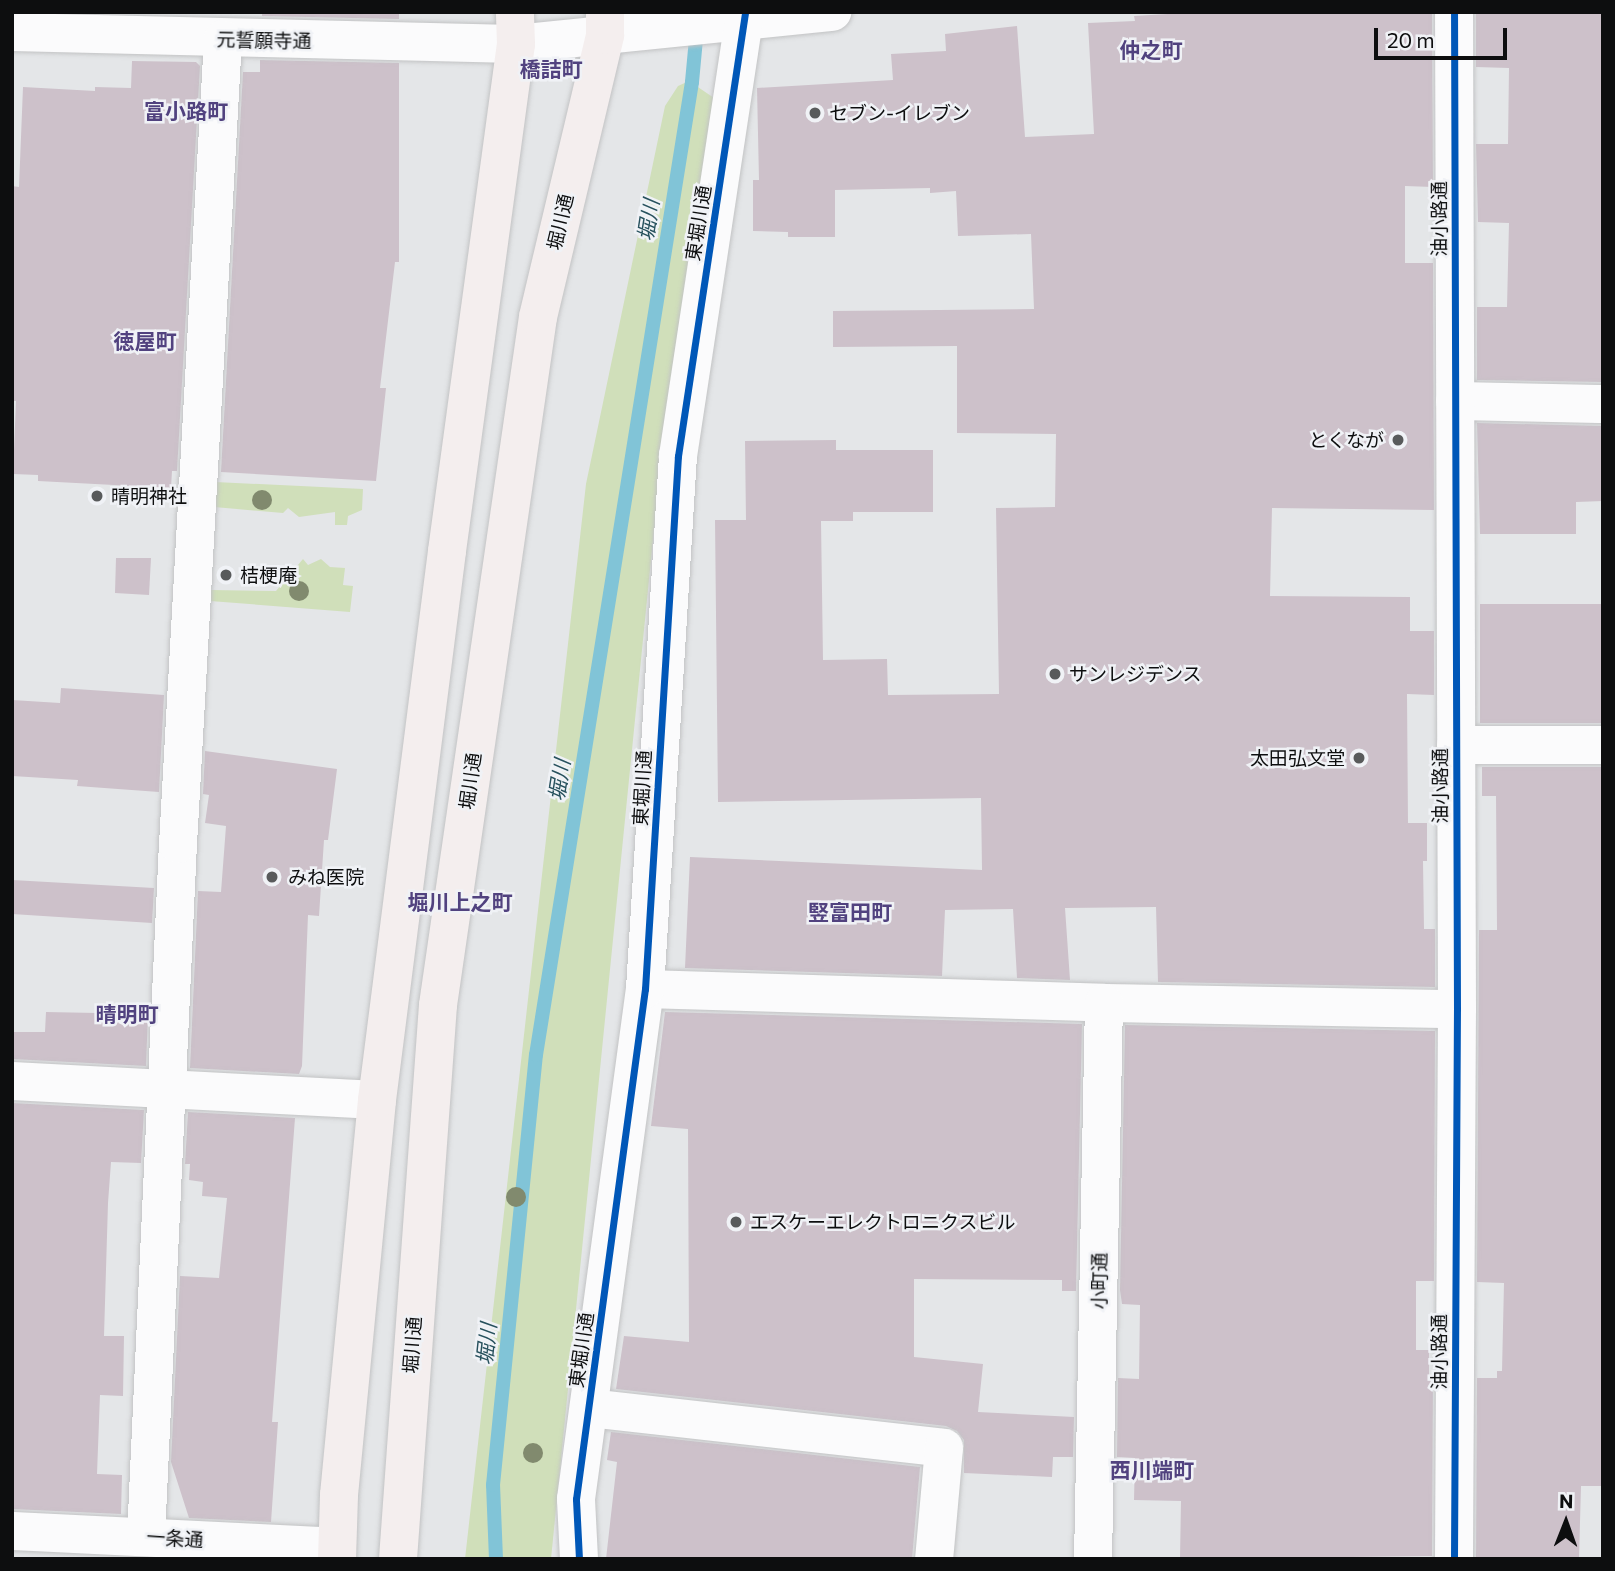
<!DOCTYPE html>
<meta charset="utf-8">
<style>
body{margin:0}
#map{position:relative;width:1615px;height:1571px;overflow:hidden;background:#e4e6e8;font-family:Commissioner,"Noto Sans JP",sans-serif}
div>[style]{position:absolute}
.green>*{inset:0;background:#d0dfba}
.stream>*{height:14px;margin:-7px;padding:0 7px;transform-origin:7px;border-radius:7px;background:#81c4d7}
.building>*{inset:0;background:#cdc1ca}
.roads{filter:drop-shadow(0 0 2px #c2c3c4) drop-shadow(0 0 2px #c2c3c4)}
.minor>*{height:38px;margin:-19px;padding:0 19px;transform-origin:19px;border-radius:19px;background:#fbfbfc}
.major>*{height:38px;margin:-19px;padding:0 19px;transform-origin:19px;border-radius:19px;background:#f4eeee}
.cycleway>*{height:7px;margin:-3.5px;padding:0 3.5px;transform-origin:3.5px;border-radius:3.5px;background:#0057b8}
.trees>*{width:20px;height:20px;margin:-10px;border-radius:50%;background:#818a6e}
.dots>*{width:19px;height:19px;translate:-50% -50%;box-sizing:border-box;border:4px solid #f0f2f6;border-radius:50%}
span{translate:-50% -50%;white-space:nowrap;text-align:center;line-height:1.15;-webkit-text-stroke:5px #f0f2f6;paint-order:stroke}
.street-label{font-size:19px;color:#0d0e0f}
.poi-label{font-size:19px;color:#0d0e0f}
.left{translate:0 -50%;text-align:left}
.right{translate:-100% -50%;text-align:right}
.neighbourhood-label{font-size:21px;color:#51427f;font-weight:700}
.water-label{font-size:21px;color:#27515d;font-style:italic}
.frame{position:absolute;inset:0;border:14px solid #0d0e0f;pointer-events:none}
.north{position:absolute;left:1531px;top:1487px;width:70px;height:70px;-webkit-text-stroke:5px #f0f2f6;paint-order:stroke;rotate:1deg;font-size:19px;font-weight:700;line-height:28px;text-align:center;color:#0d0e0f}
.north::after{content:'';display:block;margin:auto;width:24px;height:32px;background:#0d0e0f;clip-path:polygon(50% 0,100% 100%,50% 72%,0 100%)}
.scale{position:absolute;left:1374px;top:28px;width:133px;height:32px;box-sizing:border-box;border:4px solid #0d0e0f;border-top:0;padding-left:9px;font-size:21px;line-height:24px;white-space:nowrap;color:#0d0e0f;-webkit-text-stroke:5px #f0f2f6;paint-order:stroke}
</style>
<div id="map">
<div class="green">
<div style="clip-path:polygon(689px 81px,717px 100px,662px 450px,551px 1559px,465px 1559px,586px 484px,665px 106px,678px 86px)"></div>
<div style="clip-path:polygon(215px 482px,363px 489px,362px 510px,348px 516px,347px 525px,335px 525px,335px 512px,299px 517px,288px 508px,283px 513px,214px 507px)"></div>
<div style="clip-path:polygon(303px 559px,308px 565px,321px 559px,330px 567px,345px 568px,343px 585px,353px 586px,350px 612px,210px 601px,211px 590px,276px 591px)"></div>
</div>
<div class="stream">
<div style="left:496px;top:1559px;width:74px;rotate:-92.3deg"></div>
<div style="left:493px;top:1485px;width:432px;rotate:-84.3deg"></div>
<div style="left:536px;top:1055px;width:985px;rotate:-80.89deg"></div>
<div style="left:692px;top:82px;width:54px;rotate:-84.7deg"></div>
</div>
<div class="building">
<div style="clip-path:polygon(262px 12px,399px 12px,399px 19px,262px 16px)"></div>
<div style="clip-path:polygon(1201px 12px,1432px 12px,1433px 187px,1405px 186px,1405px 263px,1433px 263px,1434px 510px,1272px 508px,1270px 596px,1410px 597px,1410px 631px,1434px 631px,1434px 695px,1407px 694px,1408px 823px,1427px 823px,1427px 861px,1423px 861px,1424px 929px,1435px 929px,1435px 987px,1158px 982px,1156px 907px,1065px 908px,1070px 980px,1017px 978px,1013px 909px,945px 910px,942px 976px,685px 968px,690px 857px,982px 870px,981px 798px,718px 802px,715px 520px,746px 520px,745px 441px,836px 440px,836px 450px,933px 450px,933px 512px,853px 512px,853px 521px,821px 521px,823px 660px,887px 659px,888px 695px,999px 694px,996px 508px,1055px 507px,1056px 434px,957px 433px,957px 346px,833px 347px,833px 311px,1034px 309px,1031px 234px,958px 236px,956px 191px,930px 193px,930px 188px,835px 190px,835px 237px,788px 237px,788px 232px,753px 231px,753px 180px,759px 180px,757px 88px,893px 80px,891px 54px,946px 51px,945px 34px,1017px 26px,1025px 137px,1094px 134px,1088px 23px,1135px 21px,1134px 16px)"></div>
<div style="clip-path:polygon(1476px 12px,1603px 12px,1603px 382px,1477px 380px,1477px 307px,1507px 307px,1509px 223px,1478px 222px,1476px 144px,1508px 144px,1509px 68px,1476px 67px)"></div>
<div style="clip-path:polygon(260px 60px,399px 63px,399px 262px,395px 262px,380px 388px,386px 388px,376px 481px,221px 472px,243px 72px,260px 72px)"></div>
<div style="clip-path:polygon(132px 61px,196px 62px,200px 66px,177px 471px,172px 471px,171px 488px,38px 481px,38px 475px,13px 474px,16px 401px,12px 401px,12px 186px,19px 187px,23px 87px,95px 91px,95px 87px,131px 88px)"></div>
<div style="clip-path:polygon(1477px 423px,1603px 426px,1603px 501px,1576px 502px,1576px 534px,1480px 534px)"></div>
<div style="clip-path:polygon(116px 558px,151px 558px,149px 595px,115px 593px)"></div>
<div style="clip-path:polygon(1480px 604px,1603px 604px,1603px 723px,1480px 723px)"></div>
<div style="clip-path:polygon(61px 688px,164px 695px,159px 792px,77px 786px,78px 780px,12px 776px,12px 700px,60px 703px)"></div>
<div style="clip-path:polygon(205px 751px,337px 769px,328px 840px,324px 840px,319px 916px,308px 915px,302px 1066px,299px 1074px,190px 1068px,198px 891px,221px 892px,226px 826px,205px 823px,209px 795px,203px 794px)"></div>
<div style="clip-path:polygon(1482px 767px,1603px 767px,1603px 1486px,1581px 1486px,1579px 1559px,1476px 1559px,1477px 1378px,1497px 1378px,1497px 1371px,1502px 1371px,1504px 1283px,1477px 1282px,1479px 930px,1497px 930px,1496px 796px,1482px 796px)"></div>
<div style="clip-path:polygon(12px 880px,154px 888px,152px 923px,12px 914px)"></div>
<div style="clip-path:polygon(46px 1012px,148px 1014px,146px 1066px,12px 1059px,12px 1032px,45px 1032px)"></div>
<div style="clip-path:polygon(665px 1012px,1082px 1024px,1076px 1291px,1062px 1291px,1062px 1280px,914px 1279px,914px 1357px,983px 1364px,978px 1412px,1074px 1417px,1073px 1457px,1053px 1457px,1052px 1477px,964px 1473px,964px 1440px,957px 1431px,946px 1426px,616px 1389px,624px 1336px,689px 1342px,688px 1129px,651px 1126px)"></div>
<div style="clip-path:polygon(1125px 1025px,1435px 1031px,1434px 1281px,1416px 1281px,1416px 1350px,1429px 1350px,1429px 1378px,1433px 1378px,1432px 1556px,1180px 1559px,1181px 1501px,1134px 1500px,1135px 1458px,1117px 1457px,1118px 1378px,1139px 1379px,1140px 1305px,1122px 1304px,1120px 1290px)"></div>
<div style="clip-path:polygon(12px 1103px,144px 1110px,141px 1163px,111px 1162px,108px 1203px,104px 1336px,124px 1336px,123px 1396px,100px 1395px,97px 1474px,122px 1475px,121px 1514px,12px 1509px)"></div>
<div style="clip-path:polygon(188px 1112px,295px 1118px,272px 1422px,278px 1422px,271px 1522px,189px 1518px,171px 1462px,180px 1276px,219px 1278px,227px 1198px,202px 1196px,203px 1182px,189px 1180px,190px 1164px,185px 1164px)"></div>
<div style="clip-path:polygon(611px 1432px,920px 1467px,912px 1559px,606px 1559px,617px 1462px,607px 1460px)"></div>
</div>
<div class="roads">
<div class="minor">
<div style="left:12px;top:32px;width:504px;rotate:1.36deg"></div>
<div style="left:516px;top:44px;width:318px;rotate:-5.8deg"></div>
<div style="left:1455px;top:401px;width:148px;rotate:1.2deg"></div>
<div style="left:1456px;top:745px;width:147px"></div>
<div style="left:645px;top:989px;width:459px;rotate:1.7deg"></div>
<div style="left:1104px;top:1003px;width:353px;rotate:1deg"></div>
<div style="left:12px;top:1081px;width:365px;rotate:3deg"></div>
<div style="left:589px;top:1408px;width:357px;rotate:6.4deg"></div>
<div style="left:944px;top:1448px;width:111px;rotate:95.1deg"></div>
<div style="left:12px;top:1531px;width:325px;rotate:2.8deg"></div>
<div style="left:146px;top:1537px;width:694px;rotate:-87.36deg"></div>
<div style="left:178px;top:844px;width:806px;rotate:-86.8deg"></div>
<div style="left:579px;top:1559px;width:60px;rotate:-92.9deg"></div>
<div style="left:576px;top:1499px;width:515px;rotate:-82.3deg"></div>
<div style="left:645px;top:989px;width:534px;rotate:-86.46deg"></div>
<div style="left:678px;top:456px;width:449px;rotate:-81.4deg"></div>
<div style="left:1093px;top:1559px;width:556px;rotate:-88.87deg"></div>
<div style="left:1454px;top:1559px;width:550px;rotate:-89.69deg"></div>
<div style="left:1457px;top:1009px;width:997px;rotate:-90.17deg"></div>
</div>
<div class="major">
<div style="left:337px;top:1559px;width:64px;rotate:-88.2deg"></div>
<div style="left:339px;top:1495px;width:397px;rotate:-84.5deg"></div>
<div style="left:377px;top:1100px;width:553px;rotate:-82.73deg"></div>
<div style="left:447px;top:551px;width:512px;rotate:-82.25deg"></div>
<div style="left:516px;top:44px;width:32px;rotate:-92deg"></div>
<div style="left:398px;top:1559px;width:555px;rotate:-85.87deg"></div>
<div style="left:438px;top:1005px;width:695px;rotate:-81.73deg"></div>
<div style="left:538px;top:317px;width:290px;rotate:-76.6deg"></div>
<div style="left:605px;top:35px;width:23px;rotate:-90deg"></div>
</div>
</div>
<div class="cycleway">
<div style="left:579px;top:1559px;width:60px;rotate:-92.9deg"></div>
<div style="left:576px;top:1499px;width:515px;rotate:-82.3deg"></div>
<div style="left:645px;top:989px;width:534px;rotate:-86.46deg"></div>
<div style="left:678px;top:456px;width:449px;rotate:-81.4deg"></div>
<div style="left:1454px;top:1559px;width:550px;rotate:-89.69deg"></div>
<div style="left:1457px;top:1009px;width:997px;rotate:-90.17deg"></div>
</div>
<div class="trees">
<div style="left:262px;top:500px"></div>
<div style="left:299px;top:591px"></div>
<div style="left:516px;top:1197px"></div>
<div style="left:533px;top:1453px"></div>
</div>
<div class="dots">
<div style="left:815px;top:113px;background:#585a5b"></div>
<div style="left:1398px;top:440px;background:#585a5b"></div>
<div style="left:97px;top:496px;background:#585a5b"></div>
<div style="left:226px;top:575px;background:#585a5b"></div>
<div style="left:1055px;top:674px;background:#585a5b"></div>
<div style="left:1359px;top:758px;background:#585a5b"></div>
<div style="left:272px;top:877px;background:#585a5b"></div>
<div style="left:736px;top:1222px;background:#585a5b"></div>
</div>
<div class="street-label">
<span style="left:264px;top:40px;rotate:1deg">元誓願寺通</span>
<span style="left:1439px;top:219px;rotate:-90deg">油小路通</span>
<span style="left:560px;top:222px;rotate:-77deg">堀川通</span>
<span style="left:698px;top:223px;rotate:-81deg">東堀川通</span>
<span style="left:470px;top:781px;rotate:-82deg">堀川通</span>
<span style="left:1440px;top:786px;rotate:-90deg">油小路通</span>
<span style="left:642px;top:788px;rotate:-87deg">東堀川通</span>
<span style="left:1099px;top:1281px;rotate:-89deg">小町通</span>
<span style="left:412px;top:1345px;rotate:-86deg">堀川通</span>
<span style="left:581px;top:1350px;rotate:-82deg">東堀川通</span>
<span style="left:1439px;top:1352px;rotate:-90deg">油小路通</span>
<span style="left:175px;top:1538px;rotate:4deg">一条通</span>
</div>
<div class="poi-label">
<span class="left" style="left:829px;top:113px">セブン-イレブン</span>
<span class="right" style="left:1384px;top:440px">とくなが</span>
<span class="left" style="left:111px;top:496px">晴明神社</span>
<span class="left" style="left:240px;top:575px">桔梗庵</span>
<span class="left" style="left:1069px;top:674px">サンレジデンス</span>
<span class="right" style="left:1345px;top:758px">太田弘文堂</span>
<span class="left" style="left:288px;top:877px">みね医院</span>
<span class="left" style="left:750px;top:1222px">エスケーエレクトロニクスビル</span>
</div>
<div class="neighbourhood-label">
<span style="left:1151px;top:50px">仲之町</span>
<span style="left:551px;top:69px">橋詰町</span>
<span style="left:186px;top:111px">富小路町</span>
<span style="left:145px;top:341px">徳屋町</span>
<span style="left:460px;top:902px">堀川上之町</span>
<span style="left:850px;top:912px">竪富田町</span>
<span style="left:127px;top:1014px">晴明町</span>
<span style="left:1152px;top:1470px">西川端町</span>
</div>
<div class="water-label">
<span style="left:648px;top:220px;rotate:-81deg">堀川</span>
<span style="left:559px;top:780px;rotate:-81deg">堀川</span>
<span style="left:486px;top:1344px;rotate:-84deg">堀川</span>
</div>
<div class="frame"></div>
<div class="north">N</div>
<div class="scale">20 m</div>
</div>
